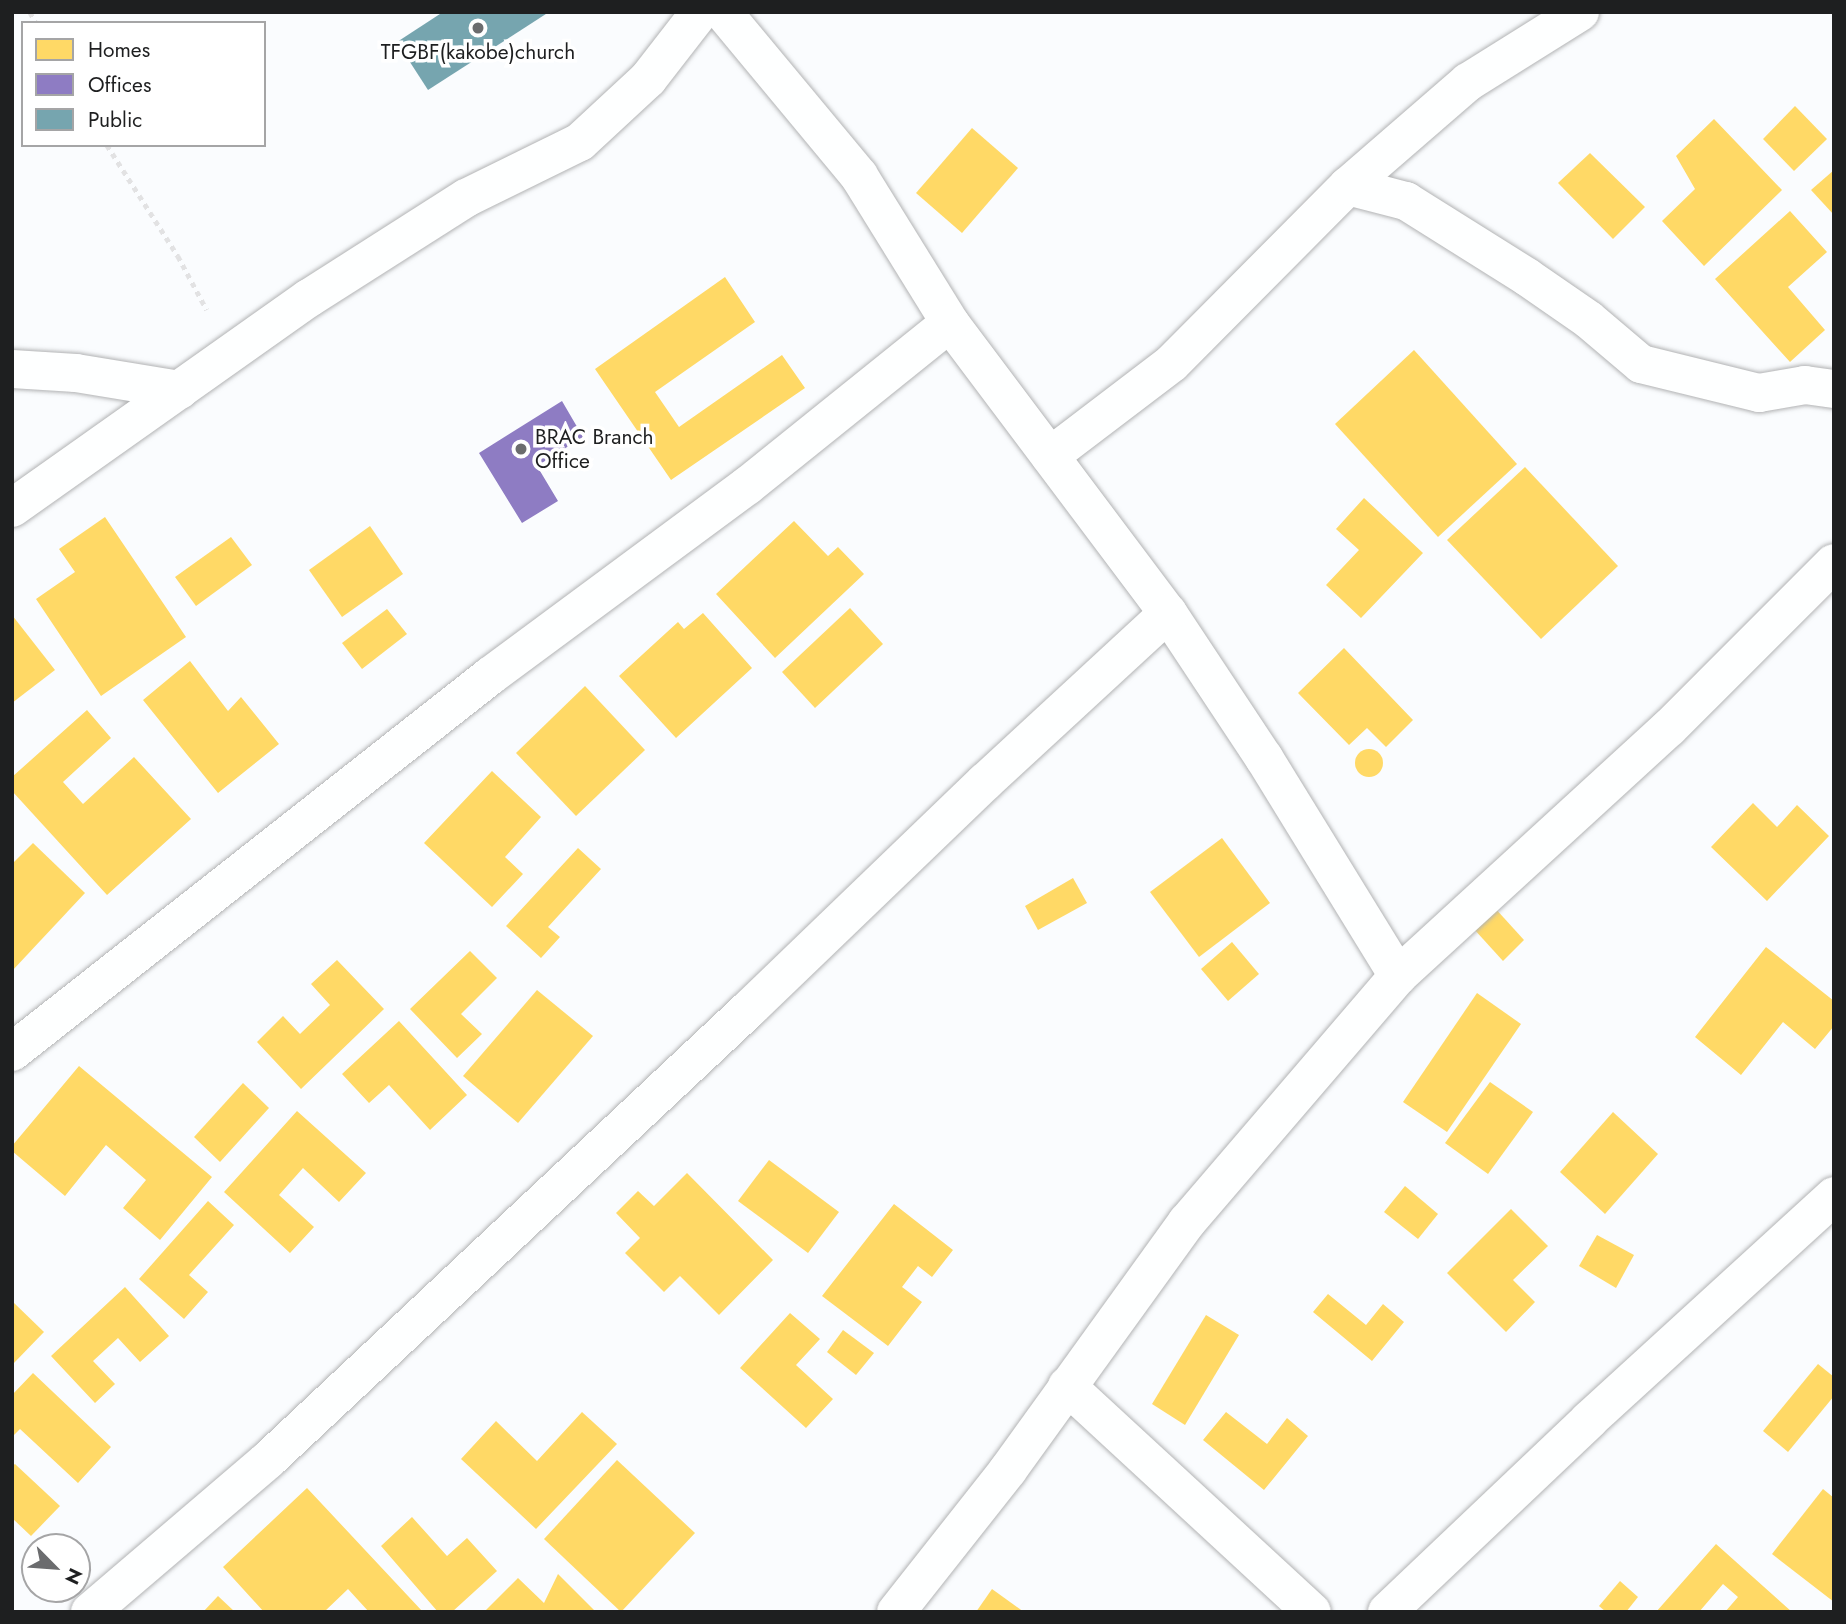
<!DOCTYPE html>
<style>
body{margin:0}
#map{position:relative;width:1846px;height:1624px;overflow:hidden;background:#fafcfe;font-family:Jost,sans-serif}
div>[style]{position:absolute}
.homes>*{inset:0;background:#ffd966}
.round{border-radius:50%}
.offices>*{inset:0;background:#8e7cc3}
.public>*{inset:0;background:#76a5af}
.path>*{height:4.5px;margin-top:-2.25px;transform-origin:0;background:repeating-linear-gradient(90deg,#e2e2e3 0 5px,transparent 0 10px)}
.roads{filter:drop-shadow(0 0 2px #b2b3b4) drop-shadow(0 0 2px #b2b3b4)}
.minor>*{height:38px;margin:-19px;padding:0 19px;transform-origin:19px;border-radius:19px;background:#feffff}
.dots>*{width:19px;height:19px;translate:-50% -50%;box-sizing:border-box;border:4px solid #fff;border-radius:50%}
span{translate:-50% -50%;white-space:nowrap;text-align:center;line-height:1.15;-webkit-text-stroke:7px #fff;paint-order:stroke}
.poi-label{font-size:21px;color:#1e1f20}
.left{translate:0 -50%;text-align:left}
.frame{position:absolute;inset:0;border:14px solid #1e1f20;pointer-events:none}
.legend{position:absolute;left:21px;top:21px;width:245px;height:126px;box-sizing:border-box;background:#fff;border:2px solid #a5a5a6;margin:0;padding:9px 12px;list-style:none;font-size:21px;color:#1e1f20}
.legend li{display:flex;align-items:center;gap:14px;height:35px}
.legend b{width:35px;border:2px solid #a5a5a6}
.north{position:absolute;left:21px;top:1533px;width:70px;height:70px;box-sizing:border-box;background:#fff;border:2px solid #a5a5a6;border-radius:50%;rotate:115deg;font-size:19px;font-weight:700;line-height:28px;text-align:center;color:#1e1f20}
.north::after{content:'';display:block;margin:auto;width:24px;height:32px;background:#6b6c6e;clip-path:polygon(50% 0,100% 100%,50% 72%,0 100%)}
</style>
<div id="map">
<div class="homes">
<div style="clip-path:polygon(1795px 106px,1827px 139px,1794px 171px,1763px 139px)"></div>
<div style="clip-path:polygon(1714px 119px,1782px 190px,1704px 266px,1662px 221px,1695px 189px,1676px 156px)"></div>
<div style="clip-path:polygon(972px 128px,1018px 168px,962px 233px,916px 193px)"></div>
<div style="clip-path:polygon(1590px 153px,1645px 207px,1613px 239px,1558px 183px)"></div>
<div style="clip-path:polygon(1834px 170px,1834px 215px,1811px 190px)"></div>
<div style="clip-path:polygon(1790px 211px,1827px 252px,1788px 287px,1825px 330px,1790px 362px,1715px 279px)"></div>
<div style="clip-path:polygon(725px 277px,755px 322px,655px 392px,679px 427px,782px 355px,805px 388px,671px 480px,595px 369px)"></div>
<div style="clip-path:polygon(1414px 350px,1517px 464px,1438px 537px,1335px 424px)"></div>
<div style="clip-path:polygon(1525px 467px,1618px 566px,1541px 639px,1447px 540px)"></div>
<div style="clip-path:polygon(1364px 498px,1423px 553px,1361px 618px,1326px 585px,1359px 550px,1336px 529px)"></div>
<div style="clip-path:polygon(105px 517px,186px 637px,101px 696px,36px 599px,75px 572px,59px 549px)"></div>
<div style="clip-path:polygon(794px 521px,828px 556px,838px 547px,864px 574px,775px 658px,716px 594px)"></div>
<div style="clip-path:polygon(370px 526px,403px 574px,342px 617px,309px 570px)"></div>
<div style="clip-path:polygon(231px 537px,252px 565px,196px 606px,175px 577px)"></div>
<div style="clip-path:polygon(850px 608px,883px 644px,815px 708px,782px 672px)"></div>
<div style="clip-path:polygon(387px 609px,407px 634px,362px 669px,342px 643px)"></div>
<div style="clip-path:polygon(703px 613px,752px 668px,676px 738px,619px 676px,678px 622px,684px 629px)"></div>
<div style="clip-path:polygon(12px 615px,55px 670px,12px 703px)"></div>
<div style="clip-path:polygon(1344px 648px,1413px 720px,1386px 747px,1367px 728px,1349px 745px,1298px 693px)"></div>
<div style="clip-path:polygon(190px 661px,228px 711px,241px 697px,279px 744px,218px 793px,143px 700px)"></div>
<div style="clip-path:polygon(585px 686px,645px 750px,576px 816px,516px 753px)"></div>
<div style="clip-path:polygon(87px 710px,111px 738px,63px 782px,83px 804px,134px 757px,191px 819px,107px 895px,12px 791px,12px 777px)"></div>
<div class="round" style="left:1355px;top:749px;width:28px;height:28px"></div>
<div style="clip-path:polygon(492px 771px,541px 817px,505px 857px,523px 874px,492px 907px,424px 843px)"></div>
<div style="clip-path:polygon(1753px 803px,1777px 827px,1797px 805px,1829px 836px,1767px 901px,1711px 847px)"></div>
<div style="clip-path:polygon(1222px 838px,1270px 903px,1199px 957px,1150px 892px)"></div>
<div style="clip-path:polygon(33px 843px,85px 893px,12px 971px,12px 864px)"></div>
<div style="clip-path:polygon(578px 848px,601px 869px,548px 927px,560px 937px,541px 958px,506px 926px)"></div>
<div style="clip-path:polygon(1073px 878px,1087px 903px,1038px 930px,1025px 906px)"></div>
<div style="clip-path:polygon(1494px 907px,1524px 940px,1503px 961px,1473px 928px)"></div>
<div style="clip-path:polygon(1232px 942px,1259px 974px,1228px 1001px,1201px 969px)"></div>
<div style="clip-path:polygon(1766px 947px,1834px 1001px,1834px 1026px,1815px 1049px,1783px 1022px,1741px 1075px,1695px 1037px)"></div>
<div style="clip-path:polygon(470px 951px,497px 978px,461px 1014px,482px 1034px,457px 1058px,410px 1009px)"></div>
<div style="clip-path:polygon(337px 960px,384px 1009px,301px 1089px,257px 1042px,283px 1016px,300px 1034px,330px 1005px,311px 984px)"></div>
<div style="clip-path:polygon(537px 990px,593px 1036px,518px 1123px,463px 1076px)"></div>
<div style="clip-path:polygon(1477px 993px,1521px 1024px,1447px 1132px,1403px 1102px)"></div>
<div style="clip-path:polygon(399px 1021px,467px 1095px,430px 1130px,389px 1085px,369px 1103px,342px 1074px)"></div>
<div style="clip-path:polygon(79px 1066px,212px 1177px,160px 1240px,123px 1208px,146px 1180px,106px 1145px,65px 1196px,12px 1151px,12px 1146px)"></div>
<div style="clip-path:polygon(1490px 1082px,1533px 1112px,1488px 1174px,1445px 1143px)"></div>
<div style="clip-path:polygon(243px 1083px,269px 1108px,220px 1162px,194px 1137px)"></div>
<div style="clip-path:polygon(297px 1111px,366px 1173px,339px 1202px,303px 1168px,279px 1195px,314px 1227px,290px 1253px,224px 1192px)"></div>
<div style="clip-path:polygon(1613px 1112px,1658px 1154px,1605px 1214px,1560px 1172px)"></div>
<div style="clip-path:polygon(769px 1160px,839px 1212px,808px 1253px,738px 1201px)"></div>
<div style="clip-path:polygon(687px 1173px,773px 1260px,719px 1315px,680px 1276px,664px 1292px,625px 1253px,640px 1238px,616px 1213px,638px 1191px,654px 1206px)"></div>
<div style="clip-path:polygon(1405px 1186px,1438px 1214px,1418px 1239px,1384px 1212px)"></div>
<div style="clip-path:polygon(208px 1201px,234px 1225px,189px 1275px,208px 1292px,184px 1319px,139px 1279px)"></div>
<div style="clip-path:polygon(894px 1204px,953px 1250px,932px 1277px,918px 1266px,902px 1287px,922px 1302px,888px 1346px,822px 1296px)"></div>
<div style="clip-path:polygon(1511px 1209px,1548px 1246px,1513px 1280px,1535px 1302px,1506px 1332px,1447px 1273px)"></div>
<div style="clip-path:polygon(1597px 1235px,1634px 1255px,1616px 1288px,1579px 1266px)"></div>
<div style="clip-path:polygon(125px 1287px,169px 1336px,140px 1362px,118px 1338px,93px 1361px,115px 1384px,95px 1403px,51px 1356px)"></div>
<div style="clip-path:polygon(1328px 1294px,1366px 1325px,1383px 1304px,1404px 1322px,1372px 1361px,1313px 1312px)"></div>
<div style="clip-path:polygon(12px 1301px,44px 1332px,12px 1365px)"></div>
<div style="clip-path:polygon(790px 1313px,820px 1339px,796px 1365px,833px 1399px,806px 1428px,740px 1368px)"></div>
<div style="clip-path:polygon(1206px 1315px,1239px 1335px,1185px 1425px,1152px 1404px)"></div>
<div style="clip-path:polygon(843px 1330px,874px 1353px,856px 1375px,827px 1352px)"></div>
<div style="clip-path:polygon(1818px 1364px,1834px 1377px,1834px 1396px,1788px 1452px,1763px 1431px)"></div>
<div style="clip-path:polygon(33px 1373px,111px 1447px,78px 1483px,20px 1429px,12px 1437px,12px 1395px)"></div>
<div style="clip-path:polygon(582px 1412px,617px 1444px,536px 1529px,461px 1459px,496px 1421px,537px 1461px)"></div>
<div style="clip-path:polygon(1226px 1412px,1267px 1444px,1287px 1418px,1308px 1436px,1264px 1490px,1203px 1440px)"></div>
<div style="clip-path:polygon(617px 1460px,695px 1533px,621px 1612px,544px 1539px)"></div>
<div style="clip-path:polygon(15px 1464px,60px 1506px,31px 1536px,12px 1518px,12px 1466px)"></div>
<div style="clip-path:polygon(307px 1488px,423px 1612px,369px 1612px,348px 1589px,324px 1612px,264px 1612px,223px 1567px)"></div>
<div style="clip-path:polygon(1823px 1489px,1834px 1498px,1834px 1602px,1772px 1554px)"></div>
<div style="clip-path:polygon(412px 1517px,447px 1556px,467px 1538px,497px 1571px,452px 1612px,438px 1612px,381px 1546px)"></div>
<div style="clip-path:polygon(1716px 1544px,1792px 1612px,1725px 1612px,1738px 1597px,1723px 1584px,1699px 1612px,1656px 1612px)"></div>
<div style="clip-path:polygon(558px 1574px,596px 1612px,484px 1612px,518px 1578px,544px 1603px)"></div>
<div style="clip-path:polygon(1620px 1581px,1638px 1597px,1626px 1612px,1606px 1612px,1599px 1606px)"></div>
<div style="clip-path:polygon(992px 1589px,1024px 1612px,976px 1612px)"></div>
<div style="clip-path:polygon(218px 1596px,235px 1612px,203px 1612px)"></div>
</div>
<div class="offices">
<div style="clip-path:polygon(562px 401px,583px 437px,537px 466px,558px 501px,522px 523px,479px 453px)"></div>
</div>
<div class="public">
<div style="clip-path:polygon(443px 12px,549px 12px,428px 90px,397px 42px)"></div>
</div>
<div class="path">
<div style="left:30px;top:12px;width:13px;rotate:61deg"></div>
<div style="left:107px;top:145px;width:132px;rotate:57.4deg"></div>
<div style="left:178px;top:256px;width:61px;rotate:61.8deg"></div>
</div>
<div class="roads">
<div class="minor">
<div style="left:723px;top:12px;width:213px;rotate:50.3deg"></div>
<div style="left:859px;top:176px;width:173px;rotate:58.2deg"></div>
<div style="left:950px;top:323px;width:363px;rotate:53.1deg"></div>
<div style="left:1168px;top:613px;width:174px;rotate:56.5deg"></div>
<div style="left:1264px;top:758px;width:256px;rotate:58.4deg"></div>
<div style="left:1348px;top:186px;width:60px;rotate:14.5deg"></div>
<div style="left:1406px;top:201px;width:143px;rotate:32.1deg"></div>
<div style="left:1527px;top:277px;width:75px;rotate:34.7deg"></div>
<div style="left:1589px;top:320px;width:68px;rotate:40.2deg"></div>
<div style="left:1641px;top:364px;width:122px;rotate:13.8deg"></div>
<div style="left:1759px;top:393px;width:47px;rotate:-9.9deg"></div>
<div style="left:1805px;top:385px;width:29px;rotate:8deg"></div>
<div style="left:12px;top:369px;width:64px;rotate:3.6deg"></div>
<div style="left:76px;top:373px;width:105px;rotate:9.3deg"></div>
<div style="left:1050px;top:456px;width:153px;rotate:-37.3deg"></div>
<div style="left:1172px;top:363px;width:250px;rotate:-45.2deg"></div>
<div style="left:1348px;top:186px;width:159px;rotate:-40.9deg"></div>
<div style="left:1468px;top:82px;width:132px;rotate:-32deg"></div>
<div style="left:12px;top:508px;width:364px;rotate:-35.3deg"></div>
<div style="left:309px;top:298px;width:186px;rotate:-32.5deg"></div>
<div style="left:466px;top:198px;width:127px;rotate:-26.2deg"></div>
<div style="left:580px;top:142px;width:93px;rotate:-42.8deg"></div>
<div style="left:648px;top:79px;width:85px;rotate:-52.2deg"></div>
<div style="left:12px;top:1052px;width:608px;rotate:-38.19deg"></div>
<div style="left:490px;top:676px;width:320px;rotate:-36.5deg"></div>
<div style="left:747px;top:486px;width:260px;rotate:-38.8deg"></div>
<div style="left:1067px;top:1386px;width:333px;rotate:42.7deg"></div>
<div style="left:90px;top:1612px;width:234px;rotate:-40.5deg"></div>
<div style="left:268px;top:1460px;width:661px;rotate:-43.16deg"></div>
<div style="left:750px;top:1008px;width:326px;rotate:-43.9deg"></div>
<div style="left:985px;top:782px;width:249px;rotate:-42.7deg"></div>
<div style="left:896px;top:1612px;width:181px;rotate:-51.7deg"></div>
<div style="left:1008px;top:1470px;width:306px;rotate:-54.2deg"></div>
<div style="left:1187px;top:1222px;width:324px;rotate:-49.4deg"></div>
<div style="left:1398px;top:976px;width:367px;rotate:-42.5deg"></div>
<div style="left:1669px;top:728px;width:233px;rotate:-45deg"></div>
<div style="left:1387px;top:1612px;width:279px;rotate:-43.5deg"></div>
<div style="left:1589px;top:1420px;width:332px;rotate:-42.4deg"></div>
</div>
</div>
<div class="dots">
<div style="left:478px;top:28px;background:#6b6c6e"></div>
<div style="left:521px;top:449px;background:#6b6c6e"></div>
</div>
<div class="poi-label">
<span style="left:478px;top:52px">TFGBF(kakobe)church</span>
<span class="left" style="left:535px;top:449px">BRAC Branch<br>Office</span>
</div>
<div class="frame"></div>
<ul class="legend">
<li><b style="height:19px;background:#ffd966"></b>Homes</li>
<li><b style="height:19px;background:#8e7cc3"></b>Offices</li>
<li><b style="height:19px;background:#76a5af"></b>Public</li>
</ul>
<div class="north">N</div>
</div>
